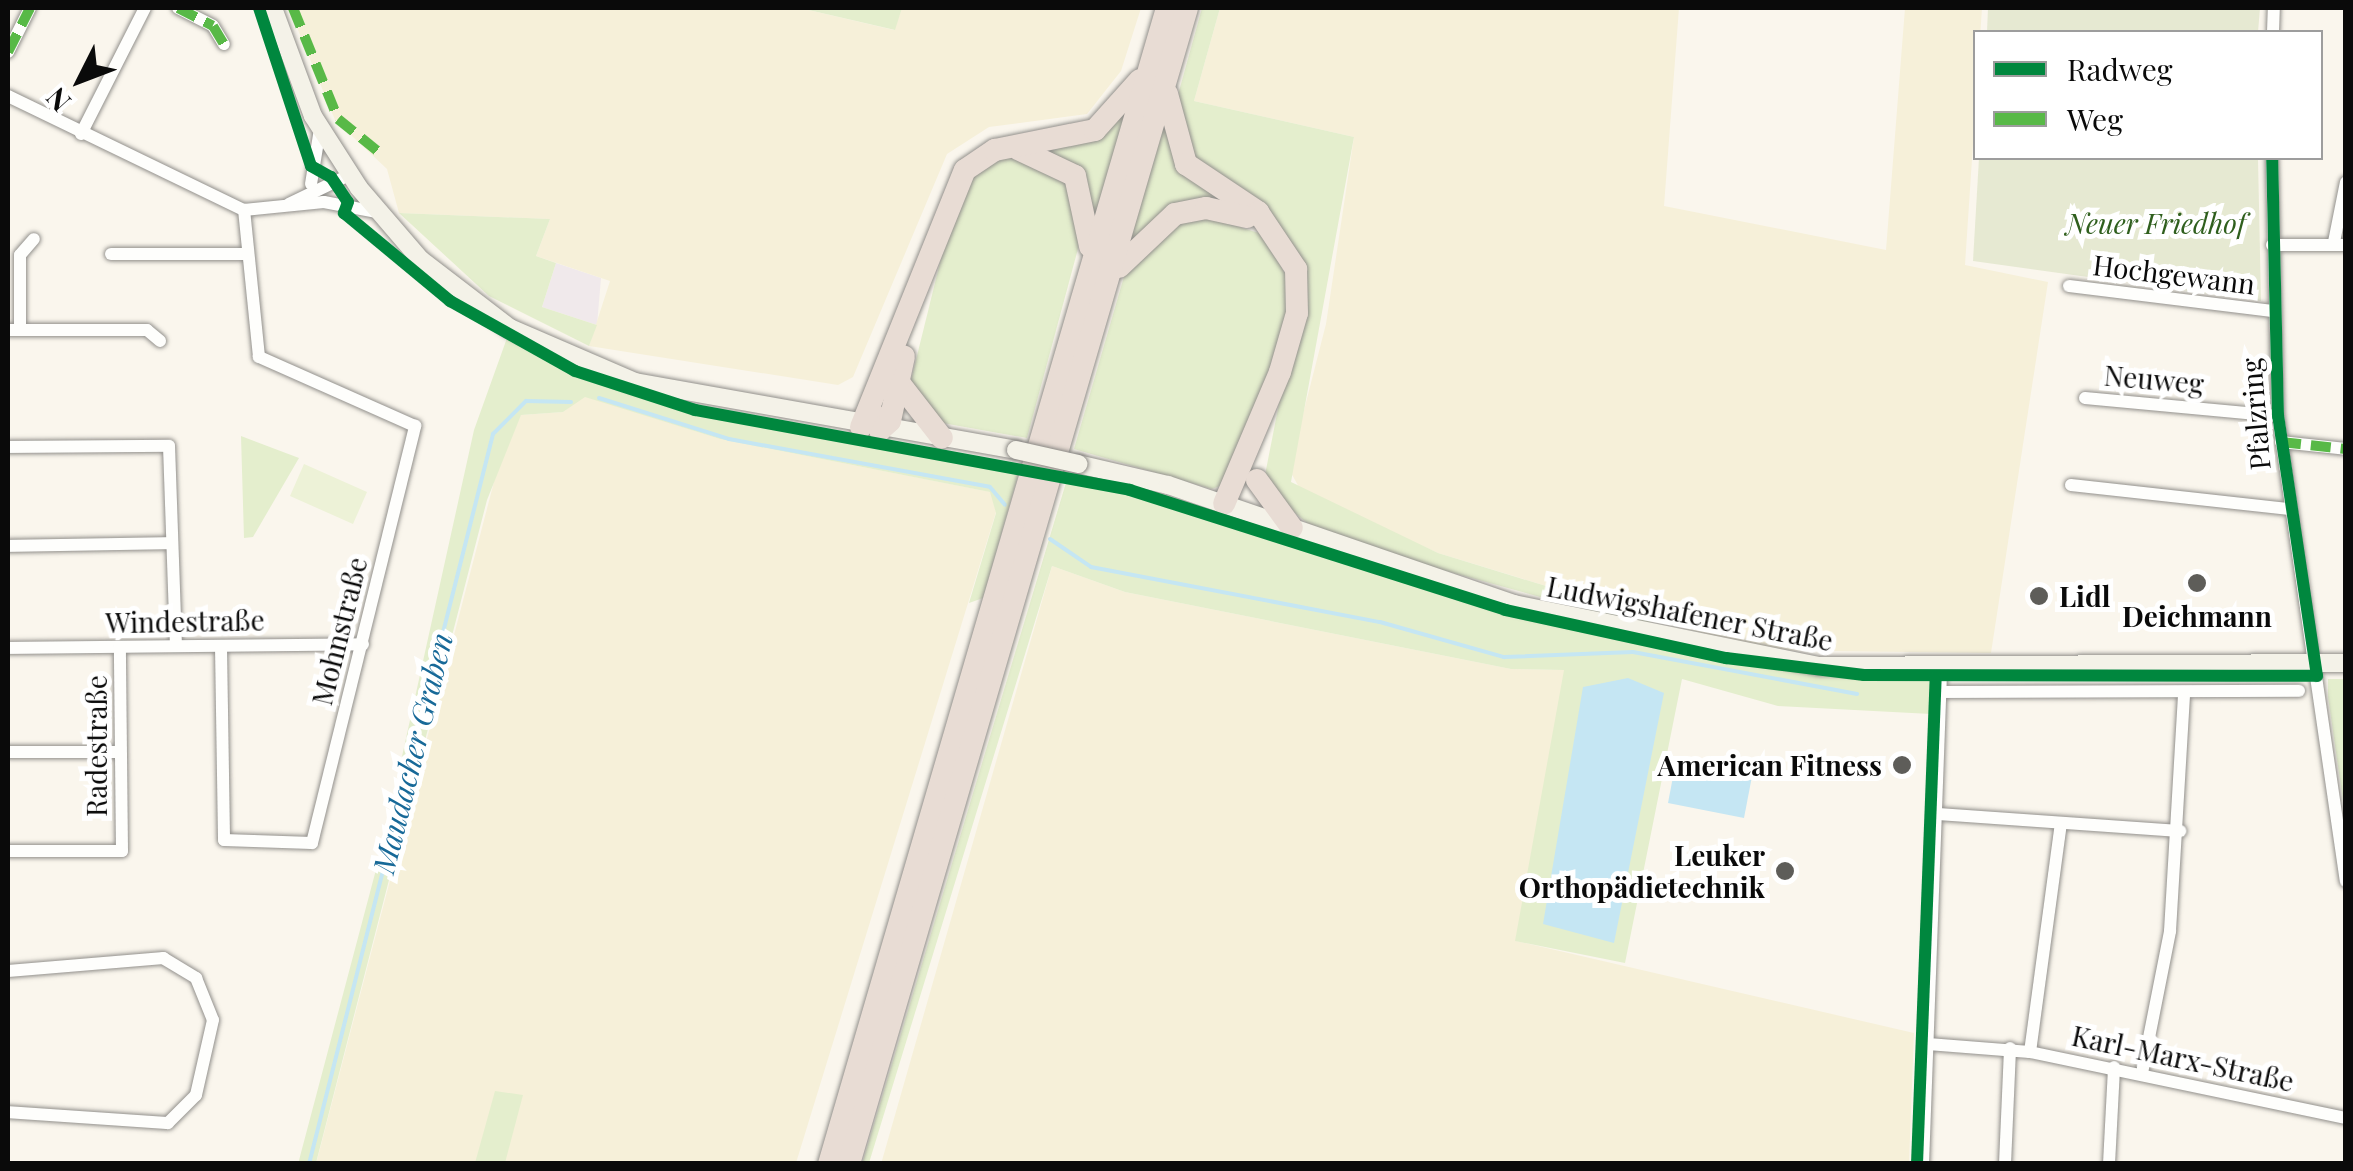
<!DOCTYPE html>
<meta charset="utf-8">
<style>
body{margin:0}
#map{position:relative;width:2353px;height:1171px;overflow:hidden;background:#faf6ed;font-family:"Playfair Display",serif}
div>[style]{position:absolute}
.industrial>*{inset:0;background:#f0e9eb}
.farmland>*{inset:0;background:#f6f0d9}
.green>*{inset:0;background:#e4eecd}
.cemetery>*{inset:0;background:#e6e9d2}
.pitch>*{inset:0;background:#edf2d7}
.water>*{inset:0;background:#c5e6f3}
.stream>*{height:4px;margin:-2px;padding:0 2px;transform-origin:2px;border-radius:2px;background:#c5e6f3}
.roads{filter:drop-shadow(0 0 2px #92908c) drop-shadow(0 0 2px #92908c)}
.street>*{height:12px;margin:-6px;padding:0 6px;transform-origin:6px;border-radius:6px;background:#fefefc}
.secondary>*{height:18px;margin:-9px;padding:0 9px;transform-origin:9px;border-radius:9px;background:#f4f2e8}
.highway>*{height:22px;margin:-11px;padding:0 11px;transform-origin:11px;border-radius:11px;background:#e8dcd4}
.bridges{filter:drop-shadow(0 0 2px #898783) drop-shadow(0 0 2px #898783)}
.secondary-bridge>*{height:18px;margin:-9px;padding:0 9px;transform-origin:9px;border-radius:9px;background:#f4f2e8}
.quiet>*{height:10px;margin-top:-5px;transform-origin:0;background:repeating-linear-gradient(90deg,#58b947 0 20px,transparent 0 30px)}
.cycleway>*{height:12px;margin:-6px;padding:0 6px;transform-origin:6px;border-radius:6px;background:#00873e}
.dots>*{width:28px;height:28px;translate:-50% -50%;box-sizing:border-box;border:5px solid #fff;border-radius:50%}
span{translate:-50% -50%;white-space:nowrap;text-align:center;line-height:1.15;-webkit-text-stroke:10px #fff;paint-order:stroke}
.park-label{font-size:28px;color:#2f5f1d;font-style:italic}
.street-label{font-size:28px;color:#0a0a0a}
.poi-label{font-size:28px;color:#0a0a0a;font-weight:700}
.left{translate:0 -50%;text-align:left}
.right{translate:-100% -50%;text-align:right}
.water-label{font-size:30px;color:#176998;font-style:italic}
.frame{position:absolute;inset:0;border:10px solid #0a0a0a;pointer-events:none}
.legend{position:absolute;left:1973px;top:30px;width:350px;height:130px;box-sizing:border-box;background:#fff;border:2px solid #9d9d9d;margin:0;padding:12px 18px;list-style:none;font-size:30px;color:#0a0a0a}
.legend li{display:flex;align-items:center;gap:20px;height:50px}
.legend b{width:50px;border:2px solid #9d9d9d}
.north{position:absolute;left:30px;top:30px;width:100px;height:100px;-webkit-text-stroke:8px #fff;paint-order:stroke;rotate:228deg;font-size:28px;font-weight:700;line-height:40px;text-align:center;color:#0a0a0a}
.north::after{content:'';display:block;margin:auto;width:35px;height:45px;background:#0a0a0a;clip-path:polygon(50% 0,100% 100%,50% 72%,0 100%)}
</style>
<div id="map">
<div class="industrial">
<div style="clip-path:polygon(556px 263px,601px 278px,597px 325px,542px 307px)"></div>
</div>
<div class="farmland">
<div style="clip-path:polygon(289px 8px,800px 8px,894px 30px,902px 8px,1141px 8px,1121px 71px,1087px 114px,989px 127px,947px 154px,853px 377px,838px 385px,589px 346px,610px 281px,536px 256px,550px 219px,399px 213px,387px 169px,335px 120px)"></div>
<div style="clip-path:polygon(1220px 8px,1679px 8px,1664px 206px,1886px 250px,1905px 8px,1982px 8px,1965px 265px,2048px 282px,1991px 653px,1757px 650px,1438px 553px,1301px 491px,1289px 469px,1326px 324px,1354px 137px,1194px 101px)"></div>
<div style="clip-path:polygon(584px 396px,720px 439px,991px 492px,996px 512px,796px 1163px,316px 1164px,507px 432px,521px 415px,563px 412px)"></div>
<div style="clip-path:polygon(1052px 566px,1125px 592px,1511px 669px,1565px 670px,1516px 941px,1914px 1033px,1909px 1163px,881px 1164px)"></div>
</div>
<div class="green">
<div style="clip-path:polygon(800px 8px,902px 8px,895px 30px)"></div>
<div style="clip-path:polygon(1202px 8px,1220px 8px,1194px 101px,1354px 137px,1291px 482px,1438px 553px,1654px 619px,1645px 626px,1388px 555px,1307px 523px,1274px 495px,1265px 475px,1306px 266px,1264px 210px,1187px 158px,1173px 113px)"></div>
<div style="clip-path:polygon(1126px 112px,1096px 212px,1094px 211px,1089px 191px,1046px 150px)"></div>
<div style="clip-path:polygon(1163px 119px,1184px 172px,1253px 214px,1218px 203px,1128px 244px)"></div>
<div style="clip-path:polygon(1026px 156px,1058px 168px,1086px 219px,1027px 438px,937px 422px,911px 380px,954px 206px,967px 180px,999px 159px)"></div>
<div style="clip-path:polygon(399px 213px,550px 219px,536px 256px,556px 263px,542px 307px,597px 325px,589px 346px,489px 296px)"></div>
<div style="clip-path:polygon(1194px 213px,1262px 234px,1287px 277px,1289px 313px,1253px 428px,1225px 484px,1212px 489px,1074px 449px,1130px 256px)"></div>
<div style="clip-path:polygon(507px 338px,610px 385px,694px 410px,1021px 465px,983px 598px,969px 603px,996px 513px,990px 492px,720px 439px,585px 397px,563px 412px,521px 415px,487px 500px,316px 1163px,298px 1164px,382px 847px,474px 430px)"></div>
<div style="clip-path:polygon(241px 436px,299px 458px,253px 537px,244px 538px)"></div>
<div style="clip-path:polygon(1068px 476px,1505px 610px,1726px 658px,1931px 678px,1931px 714px,1778px 706px,1682px 679px,1625px 963px,1515px 941px,1564px 670px,1511px 669px,1125px 592px,1052px 566px,869px 1163px,862px 1164px)"></div>
<div style="clip-path:polygon(2328px 679px,2345px 679px,2345px 815px,2328px 697px)"></div>
<div style="clip-path:polygon(495px 1091px,523px 1095px,505px 1163px,475px 1163px)"></div>
</div>
<div class="cemetery">
<div style="clip-path:polygon(1988px 8px,2260px 8px,2258px 32px,1987px 32px)"></div>
<div style="clip-path:polygon(1979px 158px,2258px 158px,2261px 301px,1973px 261px)"></div>
</div>
<div class="pitch">
<div style="clip-path:polygon(304px 464px,367px 492px,353px 524px,290px 496px)"></div>
</div>
<div class="water">
<div style="clip-path:polygon(1628px 678px,1664px 693px,1614px 943px,1543px 924px,1583px 687px)"></div>
<div style="clip-path:polygon(1677px 756px,1753px 771px,1744px 818px,1668px 803px)"></div>
</div>
<div class="stream">
<div style="left:599px;top:398px;width:136px;rotate:17.5deg"></div>
<div style="left:729px;top:439px;width:265px;rotate:10.4deg"></div>
<div style="left:990px;top:487px;width:23px;rotate:50deg"></div>
<div style="left:1050px;top:539px;width:50px;rotate:34.3deg"></div>
<div style="left:1091px;top:567px;width:294px;rotate:10.8deg"></div>
<div style="left:1380px;top:622px;width:129px;rotate:15.8deg"></div>
<div style="left:1504px;top:657px;width:129px;rotate:-2.2deg"></div>
<div style="left:1633px;top:652px;width:228px;rotate:10.6deg"></div>
<div style="left:309px;top:1164px;width:753px;rotate:-75.85deg"></div>
<div style="left:493px;top:434px;width:47px;rotate:-45deg"></div>
<div style="left:526px;top:401px;width:45px;rotate:1.3deg"></div>
</div>
<div class="roads">
<div class="street">
<div style="left:178px;top:8px;width:39px;rotate:27deg"></div>
<div style="left:213px;top:26px;width:21px;rotate:59deg"></div>
<div style="left:2273px;top:32px;width:24px;rotate:-88deg"></div>
<div style="left:8px;top:52px;width:49px;rotate:-63.4deg"></div>
<div style="left:8px;top:96px;width:262px;rotate:25.8deg"></div>
<div style="left:244px;top:210px;width:80px;rotate:-5.7deg"></div>
<div style="left:324px;top:202px;width:54px;rotate:10.7deg"></div>
<div style="left:81px;top:134px;width:141px;rotate:-63.1deg"></div>
<div style="left:2272px;top:158px;width:258px;rotate:88.7deg"></div>
<div style="left:2278px;top:416px;width:470px;rotate:81.7deg"></div>
<div style="left:311px;top:184px;width:56px;rotate:-80.7deg"></div>
<div style="left:289px;top:204px;width:67px;rotate:-25.8deg"></div>
<div style="left:2334px;top:242px;width:61px;rotate:-78.7deg"></div>
<div style="left:2272px;top:245px;width:74px"></div>
<div style="left:111px;top:254px;width:137px"></div>
<div style="left:2069px;top:286px;width:205px;rotate:7deg"></div>
<div style="left:8px;top:330px;width:139px"></div>
<div style="left:147px;top:330px;width:17px;rotate:40deg"></div>
<div style="left:20px;top:330px;width:75px;rotate:-90deg"></div>
<div style="left:20px;top:255px;width:21px;rotate:-49deg"></div>
<div style="left:2085px;top:398px;width:194px;rotate:5.3deg"></div>
<div style="left:2281px;top:442px;width:65px;rotate:6.1deg"></div>
<div style="left:8px;top:447px;width:161px;rotate:-0.4deg"></div>
<div style="left:169px;top:446px;width:200px;rotate:88deg"></div>
<div style="left:2071px;top:485px;width:220px;rotate:6.3deg"></div>
<div style="left:8px;top:546px;width:164px;rotate:-1deg"></div>
<div style="left:221px;top:647px;width:193px;rotate:89.1deg"></div>
<div style="left:224px;top:840px;width:88px;rotate:2deg"></div>
<div style="left:312px;top:843px;width:430px;rotate:-76.1deg"></div>
<div style="left:415px;top:426px;width:171px;rotate:-156.1deg"></div>
<div style="left:259px;top:357px;width:148px;rotate:-95.8deg"></div>
<div style="left:8px;top:648px;width:355px;rotate:-0.6deg"></div>
<div style="left:1941px;top:692px;width:358px;rotate:-0.2deg"></div>
<div style="left:8px;top:752px;width:112px"></div>
<div style="left:1937px;top:814px;width:244px;rotate:4deg"></div>
<div style="left:8px;top:851px;width:114px"></div>
<div style="left:122px;top:851px;width:204px;rotate:-90.6deg"></div>
<div style="left:8px;top:971px;width:156px;rotate:-4.8deg"></div>
<div style="left:163px;top:958px;width:39px;rotate:31deg"></div>
<div style="left:196px;top:978px;width:45px;rotate:68deg"></div>
<div style="left:213px;top:1020px;width:77px;rotate:102.8deg"></div>
<div style="left:196px;top:1095px;width:40px;rotate:135deg"></div>
<div style="left:168px;top:1123px;width:160px;rotate:-176.1deg"></div>
<div style="left:1928px;top:1044px;width:102px;rotate:4.5deg"></div>
<div style="left:2030px;top:1052px;width:323px;rotate:11.8deg"></div>
<div style="left:2030px;top:1052px;width:230px;rotate:-82.3deg"></div>
<div style="left:2142px;top:1073px;width:145px;rotate:-78.8deg"></div>
<div style="left:2170px;top:931px;width:236px;rotate:-86.6deg"></div>
<div style="left:1923px;top:1164px;width:496px;rotate:-87.9deg"></div>
<div style="left:2005px;top:1164px;width:116px;rotate:-87.5deg"></div>
<div style="left:2109px;top:1164px;width:97px;rotate:-87deg"></div>
</div>
<div class="secondary">
<div style="left:273px;top:8px;width:115px;rotate:69.7deg"></div>
<div style="left:313px;top:116px;width:85px;rotate:57.4deg"></div>
<div style="left:359px;top:188px;width:95px;rotate:49.3deg"></div>
<div style="left:421px;top:260px;width:112px;rotate:37.4deg"></div>
<div style="left:510px;top:328px;width:136px;rotate:23.4deg"></div>
<div style="left:635px;top:382px;width:387px;rotate:10.1deg"></div>
<div style="left:1078px;top:464px;width:92px;rotate:13.1deg"></div>
<div style="left:1168px;top:485px;width:366px;rotate:19deg"></div>
<div style="left:1514px;top:604px;width:311px;rotate:11.5deg"></div>
<div style="left:1819px;top:666px;width:527px;rotate:-0.33deg"></div>
</div>
<div class="highway">
<div style="left:1167px;top:94px;width:73px;rotate:74.8deg"></div>
<div style="left:1186px;top:164px;width:87px;rotate:33.7deg"></div>
<div style="left:1258px;top:212px;width:69px;rotate:56.3deg"></div>
<div style="left:1296px;top:269px;width:44px;rotate:88.7deg"></div>
<div style="left:1297px;top:313px;width:61px;rotate:106.1deg"></div>
<div style="left:1280px;top:372px;width:143px;rotate:113deg"></div>
<div style="left:1018px;top:149px;width:63px;rotate:25.3deg"></div>
<div style="left:1075px;top:176px;width:72px;rotate:77.9deg"></div>
<div style="left:1119px;top:267px;width:77px;rotate:-43.4deg"></div>
<div style="left:1175px;top:214px;width:32px;rotate:-11deg"></div>
<div style="left:1206px;top:208px;width:42px;rotate:12.4deg"></div>
<div style="left:900px;top:384px;width:68px;rotate:52.1deg"></div>
<div style="left:872px;top:412px;width:20px;rotate:66deg"></div>
<div style="left:880px;top:430px;width:13px;rotate:-42deg"></div>
<div style="left:890px;top:421px;width:66px;rotate:-77.8deg"></div>
<div style="left:861px;top:427px;width:277px;rotate:-68deg"></div>
<div style="left:965px;top:170px;width:36px;rotate:-34deg"></div>
<div style="left:995px;top:150px;width:102px;rotate:-11.3deg"></div>
<div style="left:1095px;top:130px;width:67px;rotate:-48deg"></div>
<div style="left:1257px;top:480px;width:59px;rotate:53.9deg"></div>
<div style="left:829px;top:1164px;width:1204px;rotate:-73.7deg"></div>
<div style="left:849px;top:1164px;width:1204px;rotate:-73.7deg"></div>
</div>
</div>
<div class="bridges">
<div class="secondary-bridge">
<div style="left:1016px;top:450px;width:64px;rotate:12.7deg"></div>
</div>
</div>
<div class="quiet">
<div style="left:178px;top:8px;width:39px;rotate:27deg"></div>
<div style="left:213px;top:26px;width:21px;rotate:59deg"></div>
<div style="left:293px;top:8px;width:120px;rotate:67.9deg"></div>
<div style="left:338px;top:119px;width:55px;rotate:39.1deg"></div>
<div style="left:8px;top:52px;width:49px;rotate:-63.4deg"></div>
<div style="left:2281px;top:442px;width:65px;rotate:6.1deg"></div>
</div>
<div class="cycleway">
<div style="left:259px;top:8px;width:166px;rotate:71.8deg"></div>
<div style="left:311px;top:166px;width:23px;rotate:29deg"></div>
<div style="left:331px;top:177px;width:30px;rotate:56deg"></div>
<div style="left:348px;top:202px;width:12px;rotate:110deg"></div>
<div style="left:344px;top:213px;width:138px;rotate:39.7deg"></div>
<div style="left:450px;top:301px;width:143px;rotate:29.2deg"></div>
<div style="left:575px;top:371px;width:126px;rotate:18deg"></div>
<div style="left:695px;top:410px;width:442px;rotate:10.4deg"></div>
<div style="left:1130px;top:490px;width:394px;rotate:17.7deg"></div>
<div style="left:1505px;top:610px;width:226px;rotate:12.3deg"></div>
<div style="left:1726px;top:658px;width:139px;rotate:7deg"></div>
<div style="left:1864px;top:675px;width:453px;rotate:0.1deg"></div>
<div style="left:2317px;top:676px;width:263px;rotate:-98.5deg"></div>
<div style="left:2278px;top:416px;width:258px;rotate:-91.3deg"></div>
<div style="left:1917px;top:1164px;width:486px;rotate:-87.8deg"></div>
</div>
<div class="dots">
<div style="left:2197px;top:583px;background:#5e5d59"></div>
<div style="left:2039px;top:596px;background:#5e5d59"></div>
<div style="left:1902px;top:765px;background:#5e5d59"></div>
<div style="left:1785px;top:871px;background:#5e5d59"></div>
</div>
<div class="park-label">
<span style="left:2156px;top:223px">Neuer Friedhof</span>
</div>
<div class="street-label">
<span style="left:2174px;top:274px;rotate:7deg">Hochgewann</span>
<span style="left:2154px;top:379px;rotate:5deg">Neuweg</span>
<span style="left:2255px;top:414px;rotate:-95deg">Pfalzring</span>
<span style="left:1690px;top:613px;rotate:11deg">Ludwigshafener Straße</span>
<span style="left:185px;top:621px;rotate:-1deg">Windestraße</span>
<span style="left:339px;top:631px;rotate:-76deg">Mohnstraße</span>
<span style="left:96px;top:746px;rotate:-90deg">Radestraße</span>
<span style="left:2183px;top:1058px;rotate:12deg">Karl-Marx-Straße</span>
</div>
<div class="poi-label">
<span class="left" style="left:2059px;top:596px">Lidl</span>
<span style="left:2197px;top:616px">Deichmann</span>
<span class="right" style="left:1882px;top:765px">American Fitness</span>
<span class="right" style="left:1765px;top:871px">Leuker<br>Orthopädietechnik</span>
</div>
<div class="water-label">
<span style="left:412px;top:753px;rotate:-76deg">Maudacher Graben</span>
</div>
<div class="frame"></div>
<ul class="legend">
<li><b style="height:12px;background:#00873e"></b>Radweg</li>
<li><b style="height:12px;background:#58b947"></b>Weg</li>
</ul>
<div class="north">N</div>
</div>
